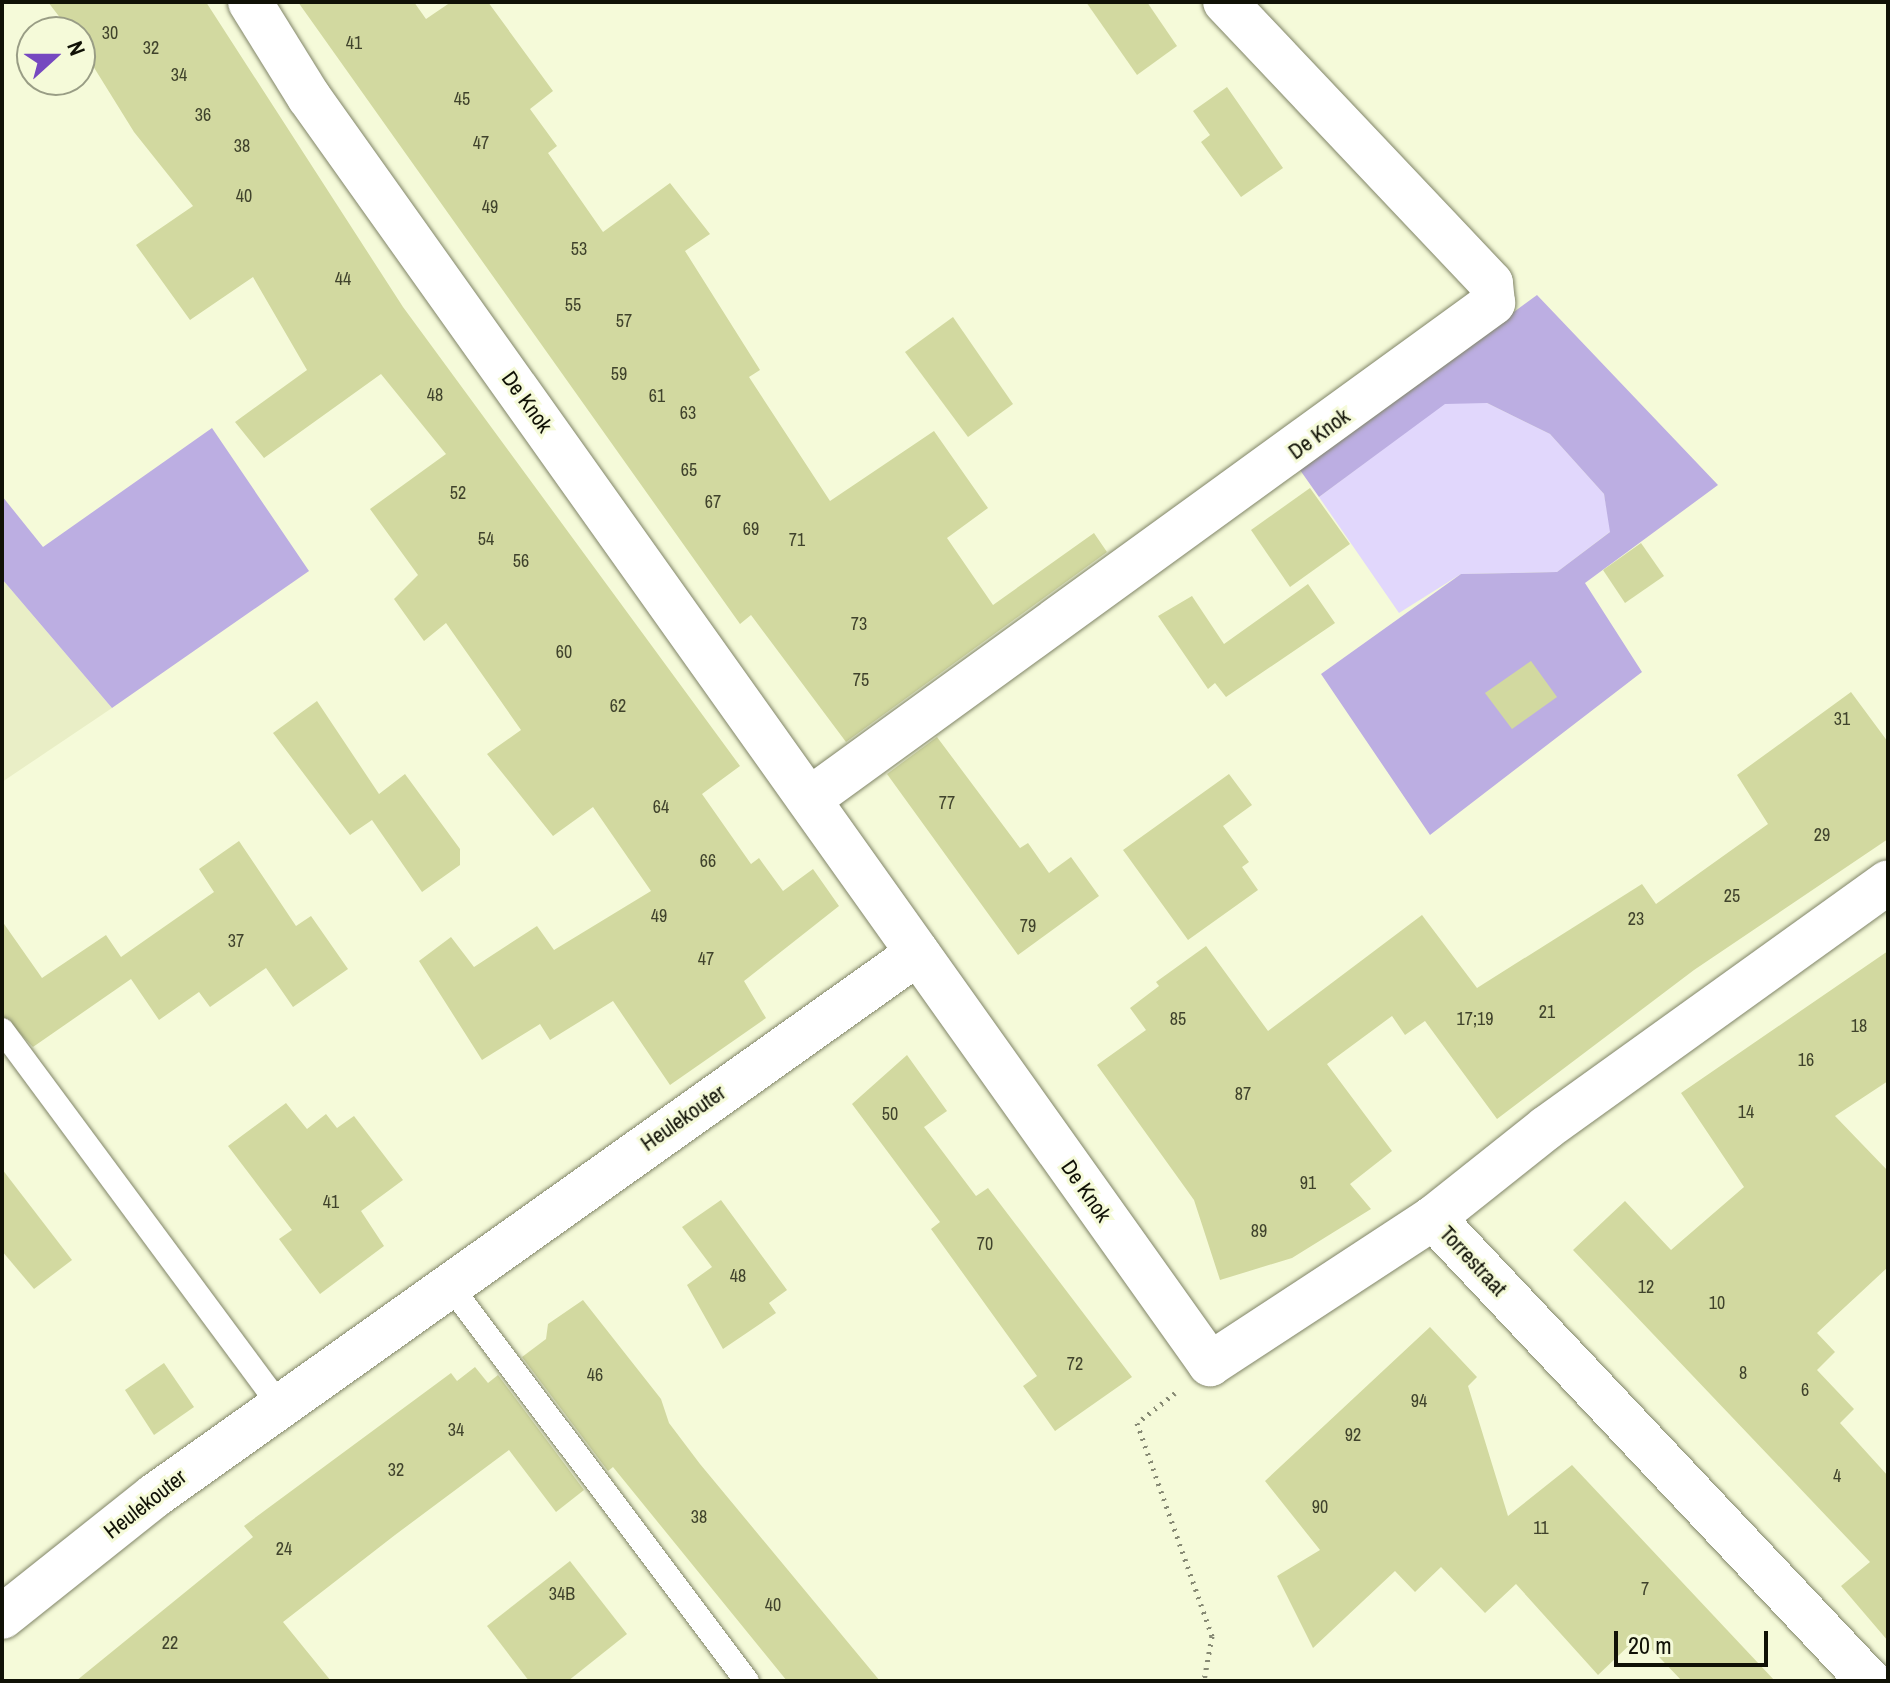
<!DOCTYPE html>
<style>
body{margin:0}
#map{position:relative;width:1890px;height:1683px;overflow:hidden;background:#f5fad9;font-family:"Archivo Narrow",sans-serif}
div>[style]{position:absolute}
.built>*{inset:0;background:#e9eec6}
.green>*{inset:0;background:#e1d7fc}
.forest>*{inset:0;background:#bcaee2}
.building>*{inset:0;background:#d2d9a0}
.path>*{height:5px;margin-top:-2.5px;transform-origin:0;background:repeating-linear-gradient(90deg,#878a74 0 2px,transparent 0 8px)}
.roads{filter:drop-shadow(0 0 2px #818568) drop-shadow(0 0 2px #818568)}
.lane>*{height:24px;margin:-12px;padding:0 12px;transform-origin:12px;border-radius:12px;background:#fff}
.street>*{height:44px;margin:-22px;padding:0 22px;transform-origin:22px;border-radius:22px;background:#fff}
span{translate:-50% -50%;white-space:nowrap;text-align:center;line-height:1.15;-webkit-text-stroke:6px #f5fad9;paint-order:stroke}
.number-label{font-size:18px;color:#40432c}
.number-label span{-webkit-text-stroke-width:0}
.street-label{font-size:22px;color:#101106}
.frame{position:absolute;inset:0;border:4px solid #101106;pointer-events:none}
.north{position:absolute;left:16px;top:16px;width:80px;height:80px;box-sizing:border-box;background:#f5fad9;border:2px solid #999d85;border-radius:50%;rotate:69deg;font-size:22px;font-weight:700;line-height:32px;text-align:center;color:#101106}
.north::after{content:'';display:block;margin:auto;width:28px;height:36px;background:#7648c0;clip-path:polygon(50% 0,100% 100%,50% 72%,0 100%)}
.scale{position:absolute;left:1614px;top:1631px;width:154px;height:36px;box-sizing:border-box;border:4px solid #101106;border-top:0;padding-left:10px;font-size:24px;line-height:28px;white-space:nowrap;color:#101106;-webkit-text-stroke:6px #f5fad9;paint-order:stroke}
</style>
<div id="map">
<div class="built">
<div style="clip-path:polygon(2px 579px,112px 708px,2px 782px)"></div>
</div>
<div class="green">
<div style="clip-path:polygon(1445px 403px,1487px 403px,1550px 434px,1604px 494px,1611px 531px,1557px 572px,1461px 574px,1399px 613px,1319px 497px)"></div>
</div>
<div class="forest">
<div style="clip-path:polygon(1537px 295px,1718px 485px,1585px 583px,1642px 672px,1430px 835px,1321px 674px,1461px 574px,1557px 572px,1610px 532px,1604px 494px,1550px 434px,1487px 403px,1445px 404px,1319px 497px,1300px 470px)"></div>
<div style="clip-path:polygon(212px 428px,309px 571px,112px 708px,2px 579px,2px 496px,43px 547px)"></div>
</div>
<div class="building">
<div style="clip-path:polygon(48px 2px,206px 2px,403px 307px,740px 766px,702px 794px,751px 864px,759px 858px,783px 891px,813px 869px,839px 906px,744px 981px,766px 1018px,670px 1085px,613px 1001px,550px 1040px,540px 1024px,482px 1060px,419px 961px,451px 937px,474px 967px,537px 926px,554px 950px,651px 891px,593px 807px,553px 836px,487px 754px,521px 730px,446px 623px,424px 641px,394px 599px,418px 575px,370px 509px,446px 454px,381px 374px,264px 458px,235px 422px,307px 370px,253px 277px,190px 320px,136px 245px,193px 206px,134px 132px,80px 45px,80px 32px,71px 32px)"></div>
<div style="clip-path:polygon(298px 2px,414px 2px,426px 19px,451px 2px,488px 2px,553px 91px,530px 109px,557px 146px,548px 153px,603px 232px,670px 183px,710px 234px,685px 251px,760px 370px,749px 377px,830px 501px,934px 431px,988px 508px,947px 538px,993px 605px,1094px 533px,1107px 552px,846px 742px,751px 615px,740px 624px)"></div>
<div style="clip-path:polygon(1086px 2px,1147px 2px,1177px 46px,1137px 75px)"></div>
<div style="clip-path:polygon(1227px 87px,1283px 168px,1241px 197px,1201px 142px,1210px 135px,1193px 111px)"></div>
<div style="clip-path:polygon(953px 317px,1013px 404px,968px 437px,905px 352px)"></div>
<div style="clip-path:polygon(1310px 488px,1350px 544px,1290px 587px,1251px 530px)"></div>
<div style="clip-path:polygon(1641px 543px,1664px 576px,1625px 603px,1603px 570px)"></div>
<div style="clip-path:polygon(1308px 584px,1335px 623px,1226px 697px,1215px 683px,1208px 689px,1158px 616px,1192px 596px,1224px 644px)"></div>
<div style="clip-path:polygon(1531px 661px,1557px 697px,1512px 729px,1485px 693px)"></div>
<div style="clip-path:polygon(1851px 692px,1888px 742px,1888px 839px,1694px 970px,1497px 1119px,1425px 1021px,1405px 1035px,1392px 1016px,1327px 1064px,1392px 1151px,1350px 1184px,1371px 1209px,1292px 1258px,1220px 1280px,1194px 1200px,1097px 1065px,1146px 1030px,1130px 1008px,1159px 986px,1156px 982px,1206px 946px,1268px 1031px,1422px 915px,1477px 988px,1642px 884px,1656px 904px,1768px 824px,1737px 775px)"></div>
<div style="clip-path:polygon(317px 701px,379px 794px,405px 774px,460px 849px,460px 865px,422px 892px,372px 820px,350px 835px,273px 733px)"></div>
<div style="clip-path:polygon(937px 737px,1020px 848px,1028px 843px,1049px 873px,1071px 857px,1099px 896px,1018px 955px,887px 774px)"></div>
<div style="clip-path:polygon(1229px 774px,1252px 805px,1223px 826px,1249px 862px,1242px 867px,1258px 890px,1188px 940px,1123px 850px)"></div>
<div style="clip-path:polygon(239px 841px,296px 926px,311px 916px,348px 969px,293px 1007px,266px 968px,210px 1007px,199px 992px,159px 1020px,131px 979px,33px 1047px,2px 1015px,2px 921px,42px 978px,106px 935px,121px 957px,214px 892px,199px 869px)"></div>
<div style="clip-path:polygon(1888px 951px,1888px 1081px,1835px 1116px,1888px 1171px,1888px 1267px,1817px 1333px,1835px 1352px,1817px 1370px,1854px 1409px,1840px 1423px,1888px 1476px,1888px 1641px,1841px 1586px,1870px 1562px,1573px 1250px,1625px 1201px,1671px 1250px,1744px 1187px,1681px 1093px)"></div>
<div style="clip-path:polygon(907px 1055px,947px 1111px,924px 1127px,976px 1196px,988px 1188px,1132px 1377px,1055px 1431px,1023px 1386px,1037px 1376px,931px 1229px,940px 1222px,852px 1104px)"></div>
<div style="clip-path:polygon(286px 1103px,307px 1129px,326px 1114px,337px 1128px,354px 1116px,403px 1180px,361px 1211px,384px 1246px,320px 1294px,279px 1239px,292px 1230px,228px 1146px)"></div>
<div style="clip-path:polygon(2px 1169px,72px 1260px,34px 1289px,2px 1251px)"></div>
<div style="clip-path:polygon(721px 1200px,787px 1290px,769px 1303px,776px 1313px,723px 1349px,687px 1285px,712px 1267px,682px 1227px)"></div>
<div style="clip-path:polygon(583px 1300px,661px 1399px,669px 1423px,700px 1464px,880px 1681px,787px 1681px,613px 1467px,608px 1471px,522px 1357px,546px 1339px,548px 1324px)"></div>
<div style="clip-path:polygon(1430px 1327px,1477px 1377px,1468px 1386px,1508px 1516px,1572px 1465px,1775px 1681px,1682px 1681px,1639px 1636px,1598px 1675px,1516px 1584px,1485px 1613px,1441px 1567px,1415px 1592px,1395px 1571px,1313px 1648px,1277px 1576px,1320px 1550px,1265px 1481px)"></div>
<div style="clip-path:polygon(164px 1363px,194px 1407px,154px 1435px,125px 1390px)"></div>
<div style="clip-path:polygon(475px 1367px,488px 1383px,498px 1375px,584px 1490px,556px 1512px,509px 1450px,395px 1535px,283px 1622px,331px 1681px,76px 1681px,253px 1537px,244px 1526px,451px 1373px,457px 1381px)"></div>
<div style="clip-path:polygon(570px 1561px,627px 1634px,568px 1681px,529px 1681px,487px 1626px)"></div>
</div>
<div class="path">
<div style="left:1175px;top:1393px;width:48px;rotate:141.7deg"></div>
<div style="left:1137px;top:1423px;width:226px;rotate:70.6deg"></div>
<div style="left:1212px;top:1636px;width:46px;rotate:100.1deg"></div>
</div>
<div class="roads">
<div class="lane">
<div style="left:2px;top:1030px;width:466px;rotate:53.5deg"></div>
<div style="left:448px;top:1283px;width:498px;rotate:53.1deg"></div>
</div>
<div class="street">
<div style="left:250px;top:2px;width:112px;rotate:58.2deg"></div>
<div style="left:309px;top:97px;width:1555px;rotate:54.58deg"></div>
<div style="left:1210px;top:1364px;width:267px;rotate:-33.2deg"></div>
<div style="left:1433px;top:1218px;width:144px;rotate:-38.5deg"></div>
<div style="left:1546px;top:1128px;width:421px;rotate:-35.7deg"></div>
<div style="left:811px;top:798px;width:843px;rotate:-35.97deg"></div>
<div style="left:1493px;top:303px;width:20px;rotate:-96deg"></div>
<div style="left:1491px;top:283px;width:387px;rotate:-133.4deg"></div>
<div style="left:1433px;top:1218px;width:636px;rotate:46.72deg"></div>
<div style="left:2px;top:1617px;width:194px;rotate:-38.5deg"></div>
<div style="left:154px;top:1496px;width:937px;rotate:-35.4deg"></div>
</div>
</div>
<div class="number-label">
<span style="left:110px;top:33px">30</span>
<span style="left:354px;top:43px">41</span>
<span style="left:151px;top:48px">32</span>
<span style="left:179px;top:75px">34</span>
<span style="left:462px;top:99px">45</span>
<span style="left:203px;top:115px">36</span>
<span style="left:481px;top:143px">47</span>
<span style="left:242px;top:146px">38</span>
<span style="left:244px;top:196px">40</span>
<span style="left:490px;top:207px">49</span>
<span style="left:579px;top:249px">53</span>
<span style="left:343px;top:279px">44</span>
<span style="left:573px;top:305px">55</span>
<span style="left:624px;top:321px">57</span>
<span style="left:619px;top:374px">59</span>
<span style="left:435px;top:395px">48</span>
<span style="left:657px;top:396px">61</span>
<span style="left:688px;top:413px">63</span>
<span style="left:689px;top:470px">65</span>
<span style="left:458px;top:493px">52</span>
<span style="left:713px;top:502px">67</span>
<span style="left:751px;top:529px">69</span>
<span style="left:486px;top:539px">54</span>
<span style="left:797px;top:540px">71</span>
<span style="left:521px;top:561px">56</span>
<span style="left:859px;top:624px">73</span>
<span style="left:564px;top:652px">60</span>
<span style="left:861px;top:680px">75</span>
<span style="left:618px;top:706px">62</span>
<span style="left:1842px;top:719px">31</span>
<span style="left:947px;top:803px">77</span>
<span style="left:661px;top:807px">64</span>
<span style="left:1822px;top:835px">29</span>
<span style="left:708px;top:861px">66</span>
<span style="left:1732px;top:896px">25</span>
<span style="left:659px;top:916px">49</span>
<span style="left:1636px;top:919px">23</span>
<span style="left:1028px;top:926px">79</span>
<span style="left:236px;top:941px">37</span>
<span style="left:706px;top:959px">47</span>
<span style="left:1547px;top:1012px">21</span>
<span style="left:1178px;top:1019px">85</span>
<span style="left:1475px;top:1019px">17;19</span>
<span style="left:1859px;top:1026px">18</span>
<span style="left:1806px;top:1060px">16</span>
<span style="left:1243px;top:1094px">87</span>
<span style="left:1746px;top:1112px">14</span>
<span style="left:890px;top:1114px">50</span>
<span style="left:1308px;top:1183px">91</span>
<span style="left:331px;top:1202px">41</span>
<span style="left:1259px;top:1231px">89</span>
<span style="left:985px;top:1244px">70</span>
<span style="left:738px;top:1276px">48</span>
<span style="left:1646px;top:1287px">12</span>
<span style="left:1717px;top:1303px">10</span>
<span style="left:1075px;top:1364px">72</span>
<span style="left:1743px;top:1373px">8</span>
<span style="left:595px;top:1375px">46</span>
<span style="left:1805px;top:1390px">6</span>
<span style="left:1419px;top:1401px">94</span>
<span style="left:456px;top:1430px">34</span>
<span style="left:1353px;top:1435px">92</span>
<span style="left:396px;top:1470px">32</span>
<span style="left:1837px;top:1476px">4</span>
<span style="left:1320px;top:1507px">90</span>
<span style="left:699px;top:1517px">38</span>
<span style="left:1541px;top:1528px">11</span>
<span style="left:284px;top:1549px">24</span>
<span style="left:1645px;top:1589px">7</span>
<span style="left:562px;top:1594px">34B</span>
<span style="left:773px;top:1605px">40</span>
<span style="left:170px;top:1643px">22</span>
</div>
<div class="street-label">
<span style="left:527px;top:402px;rotate:54deg">De Knok</span>
<span style="left:1319px;top:434px;rotate:-36deg">De Knok</span>
<span style="left:683px;top:1118px;rotate:-35deg">Heulekouter</span>
<span style="left:1086px;top:1191px;rotate:55deg">De Knok</span>
<span style="left:1473px;top:1261px;rotate:47deg">Torrestraat</span>
<span style="left:145px;top:1504px;rotate:-38deg">Heulekouter</span>
</div>
<div class="frame"></div>
<div class="north">N</div>
<div class="scale">20 m</div>
</div>
